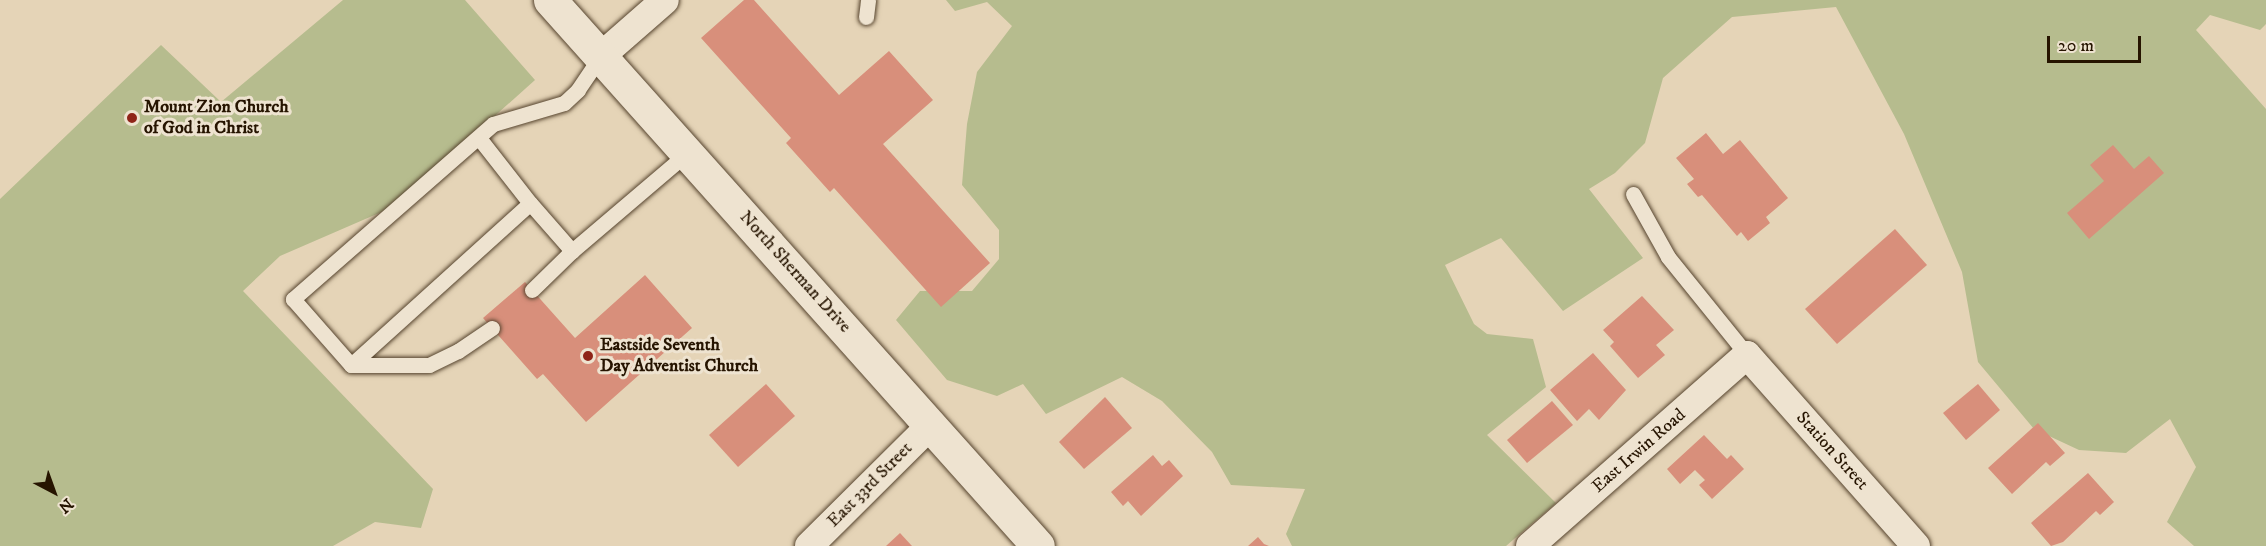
<!DOCTYPE html>
<style>
body{margin:0}
#map{position:relative;width:2266px;height:546px;overflow:hidden;background:#e5d4b7;font-family:"IM FELL DW Pica",serif}
div>[style]{position:absolute}
.green>*{inset:0;background:#b6bc8e}
.building>*{inset:0;background:#d88f7b}
.roads{filter:drop-shadow(0 0 2px #56442e) drop-shadow(0 0 2px #56442e)}
.lane>*{height:15px;margin:-7.5px;padding:0 7.5px;transform-origin:7.5px;border-radius:7.5px;background:#eee3d0}
.street>*{height:28px;margin:-14px;padding:0 14px;transform-origin:14px;border-radius:14px;background:#eee3d0}
.secondary>*{height:33px;margin:-16.5px;padding:0 16.5px;transform-origin:16.5px;border-radius:16.5px;background:#eee3d0}
.dots>*{width:16px;height:16px;translate:-50% -50%;box-sizing:border-box;border:3px solid #eee3d0;border-radius:50%}
span{translate:-50% -50%;white-space:nowrap;text-align:center;line-height:1.15;-webkit-text-stroke:6px #eee3d0;paint-order:stroke}
.poi-label{font-size:18px;color:#261400;font-weight:700}
.left{translate:0 -50%;text-align:left}
.street-label{font-size:18px;color:#261400}
.north{position:absolute;left:24px;top:462px;width:60px;height:60px;-webkit-text-stroke:4px #eee3d0;paint-order:stroke;rotate:139deg;font-size:16px;font-weight:700;line-height:24px;text-align:center;color:#261400}
.north::after{content:'';display:block;margin:auto;width:21px;height:27px;background:#261400;clip-path:polygon(50% 0,100% 100%,50% 72%,0 100%)}
.scale{position:absolute;left:2047px;top:36px;width:94px;height:27px;box-sizing:border-box;border:3px solid #261400;border-top:0;padding-left:8px;font-size:18px;line-height:21px;white-space:nowrap;color:#261400;-webkit-text-stroke:4px #eee3d0;paint-order:stroke}
</style>
<div id="map">
<div class="green">
<div style="clip-path:polygon(343px 0,465px 0,535px 80px,393px 207px,280px 256px,243px 291px,433px 489px,421px 528px,375px 522px,333px 546px,0 546px,0 199px,161px 45px,221px 102px)"></div>
<div style="clip-path:polygon(946px 0,2266px 0,2266px 24px,2260px 30px,2210px 15px,2196px 30px,2266px 109px,2266px 546px,2194px 546px,2167px 522px,2196px 467px,2170px 419px,2126px 453px,2079px 450px,2034px 429px,1978px 362px,1962px 272px,1904px 134px,1836px 7px,1732px 17px,1663px 78px,1645px 143px,1615px 173px,1589px 189px,1643px 258px,1563px 311px,1501px 238px,1445px 265px,1474px 324px,1487px 334px,1533px 339px,1546px 387px,1487px 435px,1556px 503px,1506px 546px,1292px 546px,1286px 534px,1305px 489px,1231px 485px,1212px 452px,1162px 401px,1122px 377px,1046px 414px,1023px 384px,997px 396px,947px 380px,896px 320px,920px 291px,972px 291px,999px 259px,999px 230px,962px 185px,967px 124px,977px 72px,1012px 26px,987px 2px,955px 11px)"></div>
</div>
<div class="building">
<div style="clip-path:polygon(744px 0,754px 0,839px 95px,889px 51px,933px 100px,883px 144px,990px 263px,941px 307px,834px 188px,830px 192px,786px 143px,791px 138px,701px 38px)"></div>
<div style="clip-path:polygon(1706px 133px,1723px 154px,1740px 140px,1788px 198px,1766px 217px,1770px 223px,1748px 241px,1741px 232px,1737px 236px,1702px 195px,1698px 197px,1687px 184px,1694px 179px,1676px 158px)"></div>
<div style="clip-path:polygon(2113px 145px,2134px 169px,2149px 156px,2164px 173px,2089px 239px,2067px 213px,2104px 181px,2090px 165px)"></div>
<div style="clip-path:polygon(1895px 229px,1927px 265px,1837px 344px,1805px 309px)"></div>
<div style="clip-path:polygon(645px 275px,692px 328px,586px 422px,543px 374px,537px 379px,483px 318px,525px 282px,575px 338px)"></div>
<div style="clip-path:polygon(1642px 296px,1674px 330px,1656px 345px,1665px 355px,1638px 378px,1610px 346px,1614px 342px,1603px 330px)"></div>
<div style="clip-path:polygon(1593px 353px,1626px 390px,1599px 420px,1589px 409px,1577px 421px,1550px 390px)"></div>
<div style="clip-path:polygon(766px 384px,795px 416px,738px 467px,709px 435px)"></div>
<div style="clip-path:polygon(1978px 384px,2000px 410px,1966px 440px,1943px 413px)"></div>
<div style="clip-path:polygon(1105px 397px,1132px 428px,1084px 469px,1059px 442px)"></div>
<div style="clip-path:polygon(1552px 401px,1573px 425px,1527px 463px,1507px 440px)"></div>
<div style="clip-path:polygon(2038px 423px,2065px 453px,2050px 466px,2046px 462px,2012px 494px,1988px 468px)"></div>
<div style="clip-path:polygon(1704px 435px,1727px 459px,1731px 455px,1744px 469px,1712px 499px,1699px 485px,1705px 480px,1695px 470px,1680px 484px,1667px 469px)"></div>
<div style="clip-path:polygon(1153px 455px,1162px 466px,1169px 460px,1183px 476px,1141px 516px,1128px 501px,1123px 506px,1111px 492px)"></div>
<div style="clip-path:polygon(2088px 473px,2114px 502px,2100px 515px,2096px 511px,2063px 542px,2051px 546px,2031px 523px)"></div>
<div style="clip-path:polygon(900px 533px,912px 546px,886px 546px)"></div>
<div style="clip-path:polygon(1258px 537px,1264px 544px,1269px 546px,1248px 546px)"></div>
</div>
<div class="roads">
<div class="lane">
<div style="left:866px;top:17px;width:17px;rotate:-83deg"></div>
<div style="left:600px;top:57px;width:40px;rotate:124deg"></div>
<div style="left:578px;top:90px;width:19px;rotate:137deg"></div>
<div style="left:564px;top:103px;width:74px;rotate:163.5deg"></div>
<div style="left:493px;top:124px;width:266px;rotate:138.8deg"></div>
<div style="left:293px;top:299px;width:88px;rotate:48.7deg"></div>
<div style="left:351px;top:365px;width:241px;rotate:-42.1deg"></div>
<div style="left:530px;top:203px;width:64px;rotate:48.8deg"></div>
<div style="left:572px;top:251px;width:151px;rotate:-40.4deg"></div>
<div style="left:479px;top:138px;width:83px;rotate:51.9deg"></div>
<div style="left:1633px;top:194px;width:72px;rotate:60.9deg"></div>
<div style="left:1668px;top:257px;width:126px;rotate:51.1deg"></div>
<div style="left:532px;top:290px;width:56px;rotate:-44.3deg"></div>
<div style="left:351px;top:365px;width:78px"></div>
<div style="left:429px;top:365px;width:32px;rotate:-26deg"></div>
<div style="left:458px;top:351px;width:41px;rotate:-34.1deg"></div>
</div>
<div class="street">
<div style="left:600px;top:57px;width:86px;rotate:-41.2deg"></div>
<div style="left:809px;top:546px;width:173px;rotate:-44.8deg"></div>
<div style="left:1530px;top:546px;width:289px;rotate:-41.4deg"></div>
<div style="left:1747px;top:355px;width:255px;rotate:48.5deg"></div>
</div>
<div class="secondary">
<div style="left:550px;top:0;width:732px;rotate:48.21deg"></div>
</div>
</div>
<div class="dots">
<div style="left:132px;top:118px;background:#8f2418"></div>
<div style="left:588px;top:356px;background:#8f2418"></div>
</div>
<div class="poi-label">
<span class="left" style="left:144px;top:118px">Mount Zion Church<br>of God in Christ</span>
<span class="left" style="left:600px;top:356px">Eastside Seventh<br>Day Adventist Church</span>
</div>
<div class="street-label">
<span style="left:795px;top:272px;rotate:48deg">North Sherman Drive</span>
<span style="left:1639px;top:451px;rotate:-41deg">East Irwin Road</span>
<span style="left:1832px;top:451px;rotate:48deg">Station Street</span>
<span style="left:870px;top:485px;rotate:-45deg">East 33rd Street</span>
</div>
<div class="north">N</div>
<div class="scale">20 m</div>
</div>
